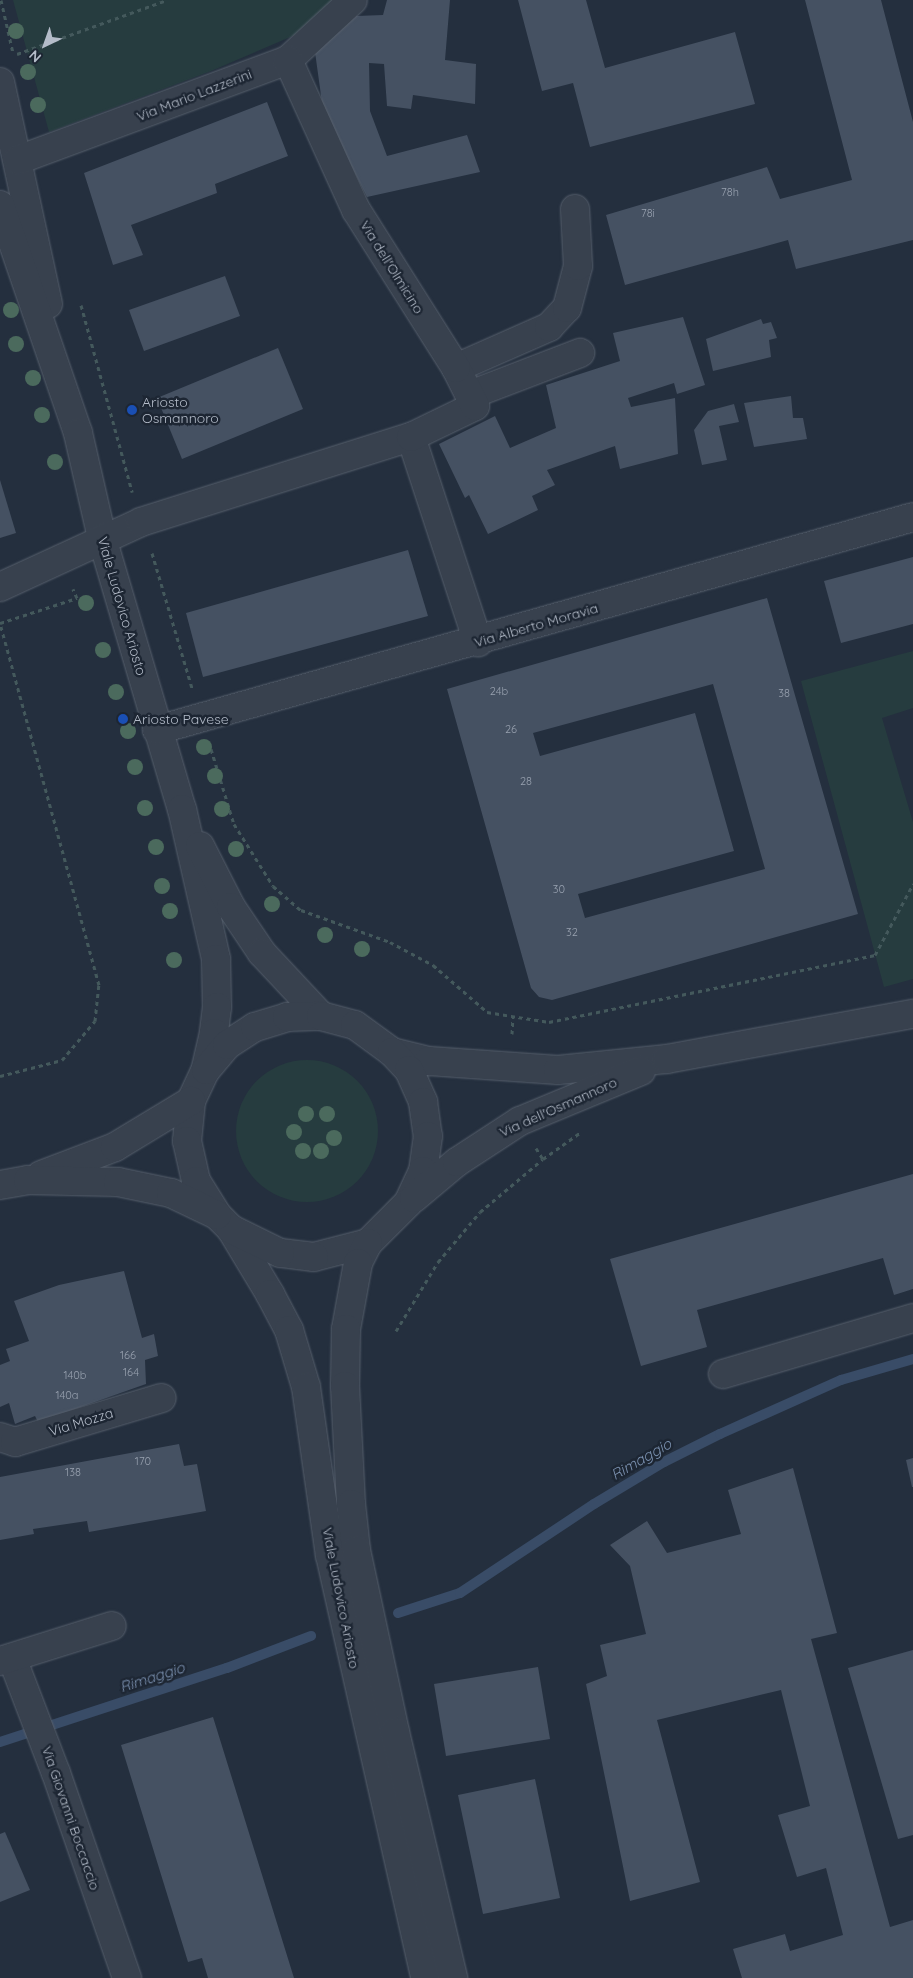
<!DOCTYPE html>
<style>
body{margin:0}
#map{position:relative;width:913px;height:1978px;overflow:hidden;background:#242f3e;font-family:Quicksand,sans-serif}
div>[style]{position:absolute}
.green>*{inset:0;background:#263c3f}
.round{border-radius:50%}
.stream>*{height:10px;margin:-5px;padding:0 5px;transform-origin:5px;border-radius:5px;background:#394c67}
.building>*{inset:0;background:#455162}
.path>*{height:3px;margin-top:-1.5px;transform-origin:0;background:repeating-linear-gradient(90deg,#44595c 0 4px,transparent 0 8px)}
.roads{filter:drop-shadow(0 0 1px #565f6c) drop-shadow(0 0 1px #565f6c)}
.minor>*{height:28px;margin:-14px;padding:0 14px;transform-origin:14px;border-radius:14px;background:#38414e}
.trees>*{width:16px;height:16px;margin:-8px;border-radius:50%;background:#4b6a5d}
.dots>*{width:14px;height:14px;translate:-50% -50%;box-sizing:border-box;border:2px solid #1d2633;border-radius:50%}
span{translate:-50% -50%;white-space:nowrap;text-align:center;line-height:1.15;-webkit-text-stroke:5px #1d2633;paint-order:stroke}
.number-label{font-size:11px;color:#98a1af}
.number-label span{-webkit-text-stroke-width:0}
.street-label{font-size:14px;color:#b4bcc9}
.poi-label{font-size:14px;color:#b4bcc9}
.left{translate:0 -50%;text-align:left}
.water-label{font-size:15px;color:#7c92b1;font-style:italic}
.north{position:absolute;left:20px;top:20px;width:50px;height:50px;-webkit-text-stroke:4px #1d2633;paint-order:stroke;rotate:222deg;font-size:14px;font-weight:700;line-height:20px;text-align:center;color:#b4bcc9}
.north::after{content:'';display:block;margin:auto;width:18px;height:22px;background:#b4bcc9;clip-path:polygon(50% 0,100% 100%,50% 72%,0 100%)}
</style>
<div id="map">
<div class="green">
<div style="clip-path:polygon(13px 0,334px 0,302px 32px,211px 71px,49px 132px)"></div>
<div style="clip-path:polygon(913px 651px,913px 708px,882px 718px,913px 822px,913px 979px,884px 987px,801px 681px)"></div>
<div class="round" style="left:236px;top:1060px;width:142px;height:142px"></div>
</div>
<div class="stream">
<div style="left:398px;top:1613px;width:65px;rotate:-17.9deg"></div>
<div style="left:460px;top:1593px;width:161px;rotate:-33.6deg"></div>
<div style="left:594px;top:1504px;width:82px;rotate:-31deg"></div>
<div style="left:664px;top:1462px;width:63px;rotate:-26.6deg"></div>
<div style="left:720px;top:1434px;width:133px;rotate:-24.1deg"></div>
<div style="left:841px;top:1380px;width:75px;rotate:-16.3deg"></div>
<div style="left:0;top:1742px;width:239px;rotate:-18.1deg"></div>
<div style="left:227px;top:1668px;width:90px;rotate:-20.9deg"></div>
</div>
<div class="building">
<div style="clip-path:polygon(387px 0,450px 0,445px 60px,476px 64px,475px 104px,413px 95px,411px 109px,387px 106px,384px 64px,369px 63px,370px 111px,387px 156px,467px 135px,480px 172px,367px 197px,323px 110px,315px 52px,356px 16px,383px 15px)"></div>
<div style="clip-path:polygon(518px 0,586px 0,605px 68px,735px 32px,755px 104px,590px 147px,573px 83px,542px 91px)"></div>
<div style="clip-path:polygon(805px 0,881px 0,913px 122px,913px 240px,796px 269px,788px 240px,625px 285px,606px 215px,767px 167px,780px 199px,852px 180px)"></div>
<div style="clip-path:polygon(267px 102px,288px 156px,215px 184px,217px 193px,131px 225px,143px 255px,113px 265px,84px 173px)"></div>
<div style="clip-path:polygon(225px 276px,240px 316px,144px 351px,129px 310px)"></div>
<div style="clip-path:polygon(683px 317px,705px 385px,677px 394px,674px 383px,628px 398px,631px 407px,675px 398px,678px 454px,620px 469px,615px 446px,547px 470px,555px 485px,532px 496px,538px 510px,488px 534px,469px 495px,465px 498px,439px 444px,495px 416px,510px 448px,556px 428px,546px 385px,620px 361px,613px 333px)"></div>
<div style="clip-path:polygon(761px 319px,763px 324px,771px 322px,777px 338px,769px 340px,771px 357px,713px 371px,706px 339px)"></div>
<div style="clip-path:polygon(278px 348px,303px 409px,182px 459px,157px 398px)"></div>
<div style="clip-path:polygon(791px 396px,793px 418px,803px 418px,807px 439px,754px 447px,744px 403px)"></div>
<div style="clip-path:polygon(734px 404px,739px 422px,719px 426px,727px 460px,702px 465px,694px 430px,708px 411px)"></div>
<div style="clip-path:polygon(0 480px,16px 533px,0 538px)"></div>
<div style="clip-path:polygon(408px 550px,428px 616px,203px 677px,186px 613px)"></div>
<div style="clip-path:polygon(913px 557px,913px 624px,841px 643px,824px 581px)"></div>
<div style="clip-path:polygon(evenodd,767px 598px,858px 914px,552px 1000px,539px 997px,531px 988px,447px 689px,767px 598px,713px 684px,765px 869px,585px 918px,578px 894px,734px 851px,695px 713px,540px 756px,533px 733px,713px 684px)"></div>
<div style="clip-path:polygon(913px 1174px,913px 1289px,894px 1295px,883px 1258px,697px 1310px,707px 1347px,641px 1366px,610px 1259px)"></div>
<div style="clip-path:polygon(124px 1271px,142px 1338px,154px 1334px,158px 1356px,145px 1360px,146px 1384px,38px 1422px,35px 1416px,15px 1424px,9px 1403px,0 1407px,0 1365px,10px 1361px,6px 1349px,29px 1341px,14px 1301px,59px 1285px)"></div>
<div style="clip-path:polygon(179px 1444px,184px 1466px,197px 1464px,206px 1511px,89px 1532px,87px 1521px,33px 1529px,34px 1534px,0 1540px,0 1477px)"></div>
<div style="clip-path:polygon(913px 1458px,913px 1487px,912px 1487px,906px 1460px)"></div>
<div style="clip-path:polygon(793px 1468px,837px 1633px,811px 1639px,890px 1927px,913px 1920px,913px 1978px,742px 1978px,733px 1949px,785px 1934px,790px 1951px,843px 1935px,826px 1868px,797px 1877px,778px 1815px,810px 1806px,781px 1690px,657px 1720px,700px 1882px,630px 1901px,586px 1684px,607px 1676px,600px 1645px,646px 1634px,630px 1566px,610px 1545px,647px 1521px,667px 1553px,741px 1534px,728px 1490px)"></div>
<div style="clip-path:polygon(913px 1650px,913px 1835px,898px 1839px,848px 1668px)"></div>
<div style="clip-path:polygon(538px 1667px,550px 1739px,446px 1756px,434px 1684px)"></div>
<div style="clip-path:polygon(213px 1717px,294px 1978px,208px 1978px,202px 1958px,188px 1962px,121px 1745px)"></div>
<div style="clip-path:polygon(535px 1779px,560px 1898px,483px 1914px,458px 1795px)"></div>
<div style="clip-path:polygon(5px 1832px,30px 1890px,0 1902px,0 1834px)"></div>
</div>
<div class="path">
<div style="left:1px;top:0;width:54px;rotate:77.2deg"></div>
<div style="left:17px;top:54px;width:159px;rotate:-19.8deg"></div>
<div style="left:81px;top:305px;width:194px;rotate:74.7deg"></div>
<div style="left:152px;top:553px;width:141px;rotate:73.5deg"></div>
<div style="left:211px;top:749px;width:78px;rotate:73deg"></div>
<div style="left:234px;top:824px;width:73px;rotate:57.8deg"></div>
<div style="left:273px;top:886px;width:37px;rotate:41deg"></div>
<div style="left:301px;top:910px;width:95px;rotate:19.8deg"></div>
<div style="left:390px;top:942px;width:49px;rotate:28.1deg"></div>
<div style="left:433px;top:965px;width:72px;rotate:41deg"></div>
<div style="left:487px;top:1012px;width:63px;rotate:9.2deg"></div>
<div style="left:549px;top:1022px;width:333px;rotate:-11.6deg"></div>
<div style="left:875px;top:955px;width:81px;rotate:-61.8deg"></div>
<div style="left:512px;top:1034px;width:18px;rotate:-87deg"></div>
<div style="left:0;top:1076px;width:64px;rotate:-14.5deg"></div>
<div style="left:62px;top:1060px;width:51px;rotate:-49.8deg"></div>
<div style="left:95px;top:1021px;width:36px;rotate:-84deg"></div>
<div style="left:99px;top:985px;width:375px;rotate:-105.3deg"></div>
<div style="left:0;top:623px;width:81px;rotate:-18deg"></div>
<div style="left:77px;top:598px;width:10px;rotate:-114deg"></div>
<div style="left:536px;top:1148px;width:13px;rotate:58deg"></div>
<div style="left:396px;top:1331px;width:81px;rotate:-58.7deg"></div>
<div style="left:438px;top:1262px;width:65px;rotate:-50deg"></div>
<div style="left:480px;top:1212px;width:82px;rotate:-40.1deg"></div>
<div style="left:543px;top:1159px;width:47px;rotate:-35.4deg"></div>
</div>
<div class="roads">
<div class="minor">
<div style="left:0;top:82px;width:227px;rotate:77.8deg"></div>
<div style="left:18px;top:160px;width:288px;rotate:-20.3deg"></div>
<div style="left:288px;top:60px;width:88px;rotate:-42.7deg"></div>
<div style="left:0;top:205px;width:241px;rotate:71.1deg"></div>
<div style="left:78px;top:433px;width:108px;rotate:77.1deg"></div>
<div style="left:102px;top:538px;width:283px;rotate:73.6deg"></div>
<div style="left:182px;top:809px;width:154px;rotate:77.2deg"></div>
<div style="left:216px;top:959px;width:48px;rotate:88.8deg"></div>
<div style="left:217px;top:1007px;width:26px;rotate:97deg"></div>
<div style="left:214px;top:1033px;width:39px;rotate:103deg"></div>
<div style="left:205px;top:1071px;width:33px;rotate:115deg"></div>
<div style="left:191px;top:1101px;width:40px;rotate:95.7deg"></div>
<div style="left:187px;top:1141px;width:41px;rotate:77.3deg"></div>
<div style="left:196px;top:1181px;width:40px;rotate:58deg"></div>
<div style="left:217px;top:1215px;width:20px;rotate:45deg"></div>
<div style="left:231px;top:1229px;width:76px;rotate:59deg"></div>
<div style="left:270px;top:1294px;width:41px;rotate:62.2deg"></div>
<div style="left:289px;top:1330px;width:59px;rotate:73.4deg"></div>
<div style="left:306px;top:1387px;width:170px;rotate:81.9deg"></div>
<div style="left:330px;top:1555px;width:434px;rotate:77.3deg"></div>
<div style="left:456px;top:368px;width:102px;rotate:-23.8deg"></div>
<div style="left:549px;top:327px;width:26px;rotate:-47deg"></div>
<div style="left:567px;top:308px;width:43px;rotate:-75.3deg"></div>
<div style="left:578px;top:266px;width:57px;rotate:-93deg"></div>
<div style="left:470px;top:395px;width:118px;rotate:-20.9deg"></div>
<div style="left:411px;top:437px;width:216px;rotate:71.9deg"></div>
<div style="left:0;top:587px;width:155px;rotate:-24.7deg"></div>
<div style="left:141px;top:522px;width:283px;rotate:-17.5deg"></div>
<div style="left:411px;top:437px;width:71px;rotate:-25.8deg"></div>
<div style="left:475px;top:406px;width:42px;rotate:-116.6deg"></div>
<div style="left:456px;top:368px;width:187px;rotate:-122.3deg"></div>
<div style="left:356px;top:210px;width:165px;rotate:-114.4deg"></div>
<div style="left:157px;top:730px;width:785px;rotate:-15.73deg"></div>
<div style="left:200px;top:846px;width:68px;rotate:63.1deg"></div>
<div style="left:231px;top:907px;width:55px;rotate:56deg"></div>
<div style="left:262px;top:953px;width:86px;rotate:46.9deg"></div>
<div style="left:392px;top:1052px;width:38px;rotate:14deg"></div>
<div style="left:429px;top:1061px;width:129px;rotate:4deg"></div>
<div style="left:558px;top:1070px;width:110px;rotate:-5.8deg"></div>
<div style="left:667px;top:1059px;width:250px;rotate:-10.4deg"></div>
<div style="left:206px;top:1070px;width:33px;rotate:-50deg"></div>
<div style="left:227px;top:1045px;width:33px;rotate:-33deg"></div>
<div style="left:255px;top:1027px;width:34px;rotate:-17deg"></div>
<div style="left:287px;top:1017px;width:34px;rotate:-2deg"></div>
<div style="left:321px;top:1016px;width:35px;rotate:15deg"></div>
<div style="left:355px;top:1025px;width:46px;rotate:36.1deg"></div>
<div style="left:392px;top:1052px;width:25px;rotate:47deg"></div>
<div style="left:409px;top:1070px;width:35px;rotate:66deg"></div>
<div style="left:423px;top:1102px;width:34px;rotate:82deg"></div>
<div style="left:428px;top:1136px;width:35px;rotate:98deg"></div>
<div style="left:423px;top:1171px;width:35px;rotate:115deg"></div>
<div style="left:408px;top:1203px;width:57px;rotate:135deg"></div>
<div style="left:368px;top:1243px;width:56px;rotate:165.5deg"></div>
<div style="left:314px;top:1257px;width:34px;rotate:-173deg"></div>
<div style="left:280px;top:1253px;width:55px;rotate:-153.9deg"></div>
<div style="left:41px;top:1175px;width:79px;rotate:-20.7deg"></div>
<div style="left:115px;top:1147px;width:89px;rotate:-31.2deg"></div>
<div style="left:0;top:1185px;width:28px;rotate:-10deg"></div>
<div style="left:28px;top:1180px;width:90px;rotate:1.3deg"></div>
<div style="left:118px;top:1182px;width:54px;rotate:11.7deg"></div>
<div style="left:171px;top:1193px;width:51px;rotate:25.6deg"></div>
<div style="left:414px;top:1198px;width:56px;rotate:-39.9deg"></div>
<div style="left:457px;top:1162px;width:75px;rotate:-33.1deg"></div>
<div style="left:520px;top:1121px;width:131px;rotate:-22.5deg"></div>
<div style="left:368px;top:1243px;width:22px;rotate:117deg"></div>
<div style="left:358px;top:1263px;width:67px;rotate:100.3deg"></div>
<div style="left:346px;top:1329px;width:57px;rotate:91deg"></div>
<div style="left:345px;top:1386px;width:118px;rotate:87.1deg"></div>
<div style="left:351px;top:1504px;width:46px;rotate:83.8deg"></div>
<div style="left:356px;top:1550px;width:186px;rotate:77.9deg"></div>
<div style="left:395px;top:1732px;width:253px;rotate:76.7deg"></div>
<div style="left:723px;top:1374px;width:198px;rotate:-16.4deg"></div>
<div style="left:0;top:1437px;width:16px;rotate:18deg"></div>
<div style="left:15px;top:1442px;width:153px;rotate:-16.7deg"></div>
<div style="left:12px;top:1658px;width:123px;rotate:69.1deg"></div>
<div style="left:56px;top:1773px;width:217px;rotate:70.9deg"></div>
<div style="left:0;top:1661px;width:117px;rotate:-17.4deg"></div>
</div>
</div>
<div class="trees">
<div style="left:16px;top:31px"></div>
<div style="left:28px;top:72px"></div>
<div style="left:38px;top:105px"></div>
<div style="left:11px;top:310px"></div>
<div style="left:16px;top:344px"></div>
<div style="left:33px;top:378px"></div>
<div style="left:42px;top:415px"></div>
<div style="left:55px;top:462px"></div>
<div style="left:86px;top:603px"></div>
<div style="left:103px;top:650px"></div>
<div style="left:116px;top:692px"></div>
<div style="left:128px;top:731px"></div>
<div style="left:204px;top:747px"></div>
<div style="left:135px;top:767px"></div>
<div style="left:215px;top:776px"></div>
<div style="left:145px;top:808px"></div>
<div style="left:222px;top:809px"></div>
<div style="left:156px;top:847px"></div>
<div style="left:236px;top:849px"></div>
<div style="left:162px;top:886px"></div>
<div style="left:272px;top:904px"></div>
<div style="left:170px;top:911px"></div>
<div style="left:325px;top:935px"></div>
<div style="left:362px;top:949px"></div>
<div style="left:174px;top:960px"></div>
<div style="left:306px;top:1114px"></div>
<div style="left:327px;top:1114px"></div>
<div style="left:294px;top:1132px"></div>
<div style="left:334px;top:1138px"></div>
<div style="left:303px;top:1151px"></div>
<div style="left:321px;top:1151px"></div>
</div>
<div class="dots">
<div style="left:132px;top:410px;background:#1a4fb4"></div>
<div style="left:123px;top:719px;background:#1a4fb4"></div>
</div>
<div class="number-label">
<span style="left:730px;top:192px">78h</span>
<span style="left:648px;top:213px">78i</span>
<span style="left:499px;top:691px">24b</span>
<span style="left:784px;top:693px">38</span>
<span style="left:511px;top:729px">26</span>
<span style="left:526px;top:781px">28</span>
<span style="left:559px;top:889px">30</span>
<span style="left:572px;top:932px">32</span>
<span style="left:128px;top:1355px">166</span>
<span style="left:131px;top:1372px">164</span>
<span style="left:75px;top:1375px">140b</span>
<span style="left:67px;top:1395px">140a</span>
<span style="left:143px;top:1461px">170</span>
<span style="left:73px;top:1472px">138</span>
</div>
<div class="street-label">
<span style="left:194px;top:95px;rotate:-21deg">Via Mario Lazzerini</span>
<span style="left:392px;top:267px;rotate:58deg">Via dell'Olmicino</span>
<span style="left:122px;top:606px;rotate:74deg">Viale Ludovico Ariosto</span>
<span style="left:536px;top:625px;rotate:-16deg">Via Alberto Moravia</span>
<span style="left:558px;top:1107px;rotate:-24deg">Via dell'Osmannoro</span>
<span style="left:81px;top:1422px;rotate:-17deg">Via Mozza</span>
<span style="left:341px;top:1598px;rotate:79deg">Viale Ludovico Ariosto</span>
<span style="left:71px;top:1818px;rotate:71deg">Via Giovanni Boccaccio</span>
</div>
<div class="poi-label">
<span class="left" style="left:142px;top:410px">Ariosto<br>Osmannoro</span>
<span class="left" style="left:133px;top:719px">Ariosto Pavese</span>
</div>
<div class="water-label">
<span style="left:641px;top:1459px;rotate:-30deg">Rimaggio</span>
<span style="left:152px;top:1677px;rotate:-18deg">Rimaggio</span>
</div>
<div class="north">N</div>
</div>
